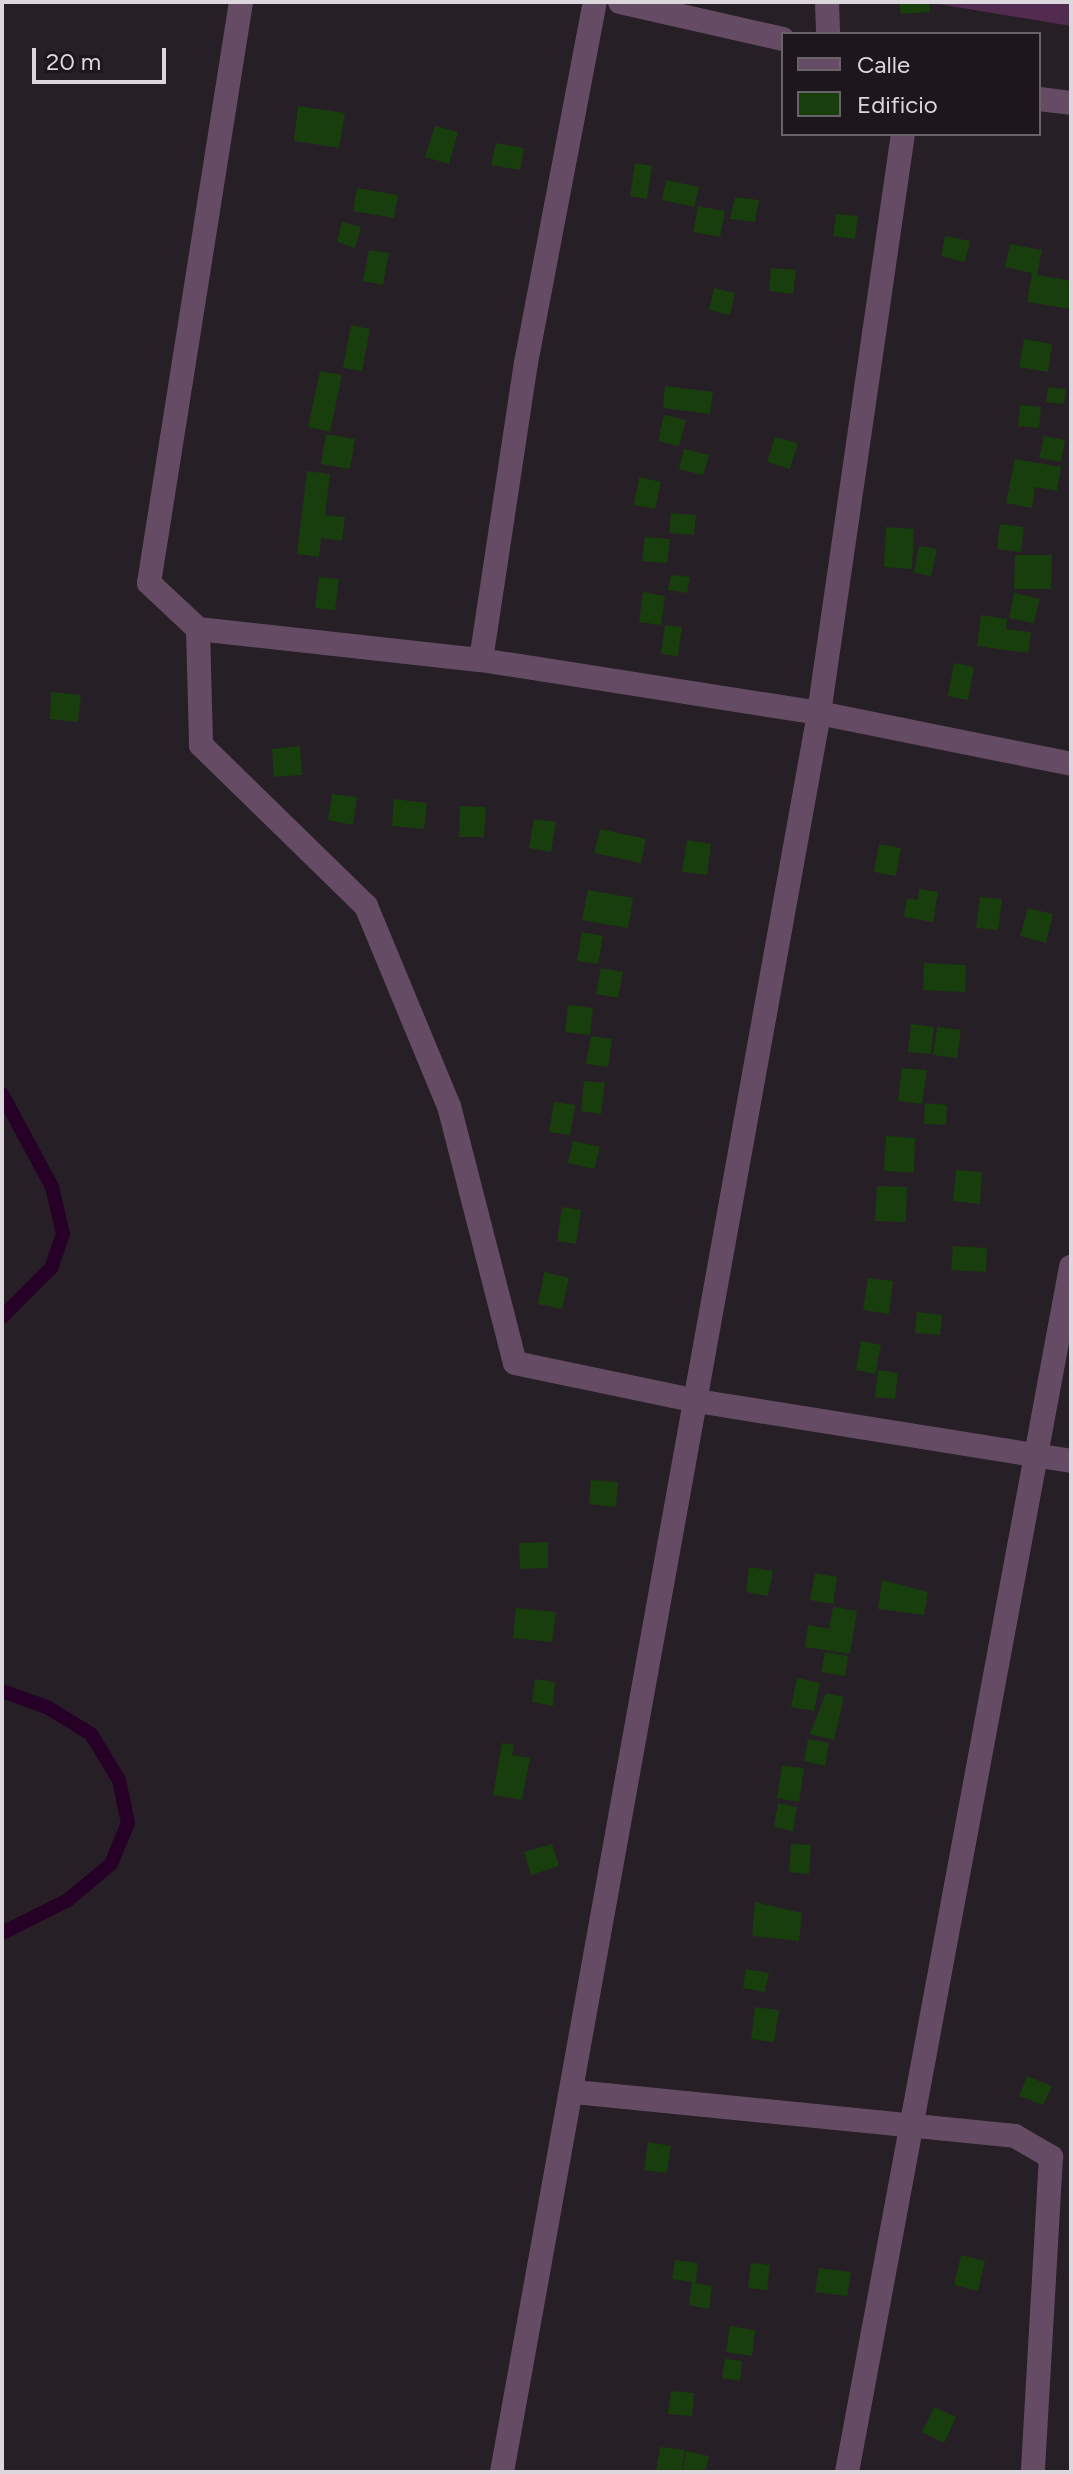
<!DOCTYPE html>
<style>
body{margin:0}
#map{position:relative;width:1073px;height:2474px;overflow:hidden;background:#261f26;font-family:Figtree,sans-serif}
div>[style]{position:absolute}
.green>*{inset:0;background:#512c50}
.stream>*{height:14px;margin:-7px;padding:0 7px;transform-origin:7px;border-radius:7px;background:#260027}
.building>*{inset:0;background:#183e0d}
.minor>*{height:24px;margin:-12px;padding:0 12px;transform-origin:12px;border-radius:12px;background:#654c64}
span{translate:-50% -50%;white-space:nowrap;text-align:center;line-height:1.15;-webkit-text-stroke:6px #1d161c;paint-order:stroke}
.frame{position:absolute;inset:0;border:4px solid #dcd7dc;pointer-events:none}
.legend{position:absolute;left:781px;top:32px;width:260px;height:104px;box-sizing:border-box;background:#1d161c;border:2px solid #696369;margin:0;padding:10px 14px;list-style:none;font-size:24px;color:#dcd7dc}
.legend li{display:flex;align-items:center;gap:16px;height:40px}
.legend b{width:40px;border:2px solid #696369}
.scale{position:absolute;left:32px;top:48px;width:134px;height:36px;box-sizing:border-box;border:4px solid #dcd7dc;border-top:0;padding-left:10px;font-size:24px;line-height:28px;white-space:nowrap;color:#dcd7dc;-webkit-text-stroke:6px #1d161c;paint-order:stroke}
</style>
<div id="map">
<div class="green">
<div style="clip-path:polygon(927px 2px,1071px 2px,1071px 26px)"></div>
</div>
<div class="stream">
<div style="left:2px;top:1094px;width:106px;rotate:61.7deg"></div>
<div style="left:52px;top:1187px;width:48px;rotate:76.8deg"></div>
<div style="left:63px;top:1234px;width:36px;rotate:109deg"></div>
<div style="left:51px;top:1268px;width:69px;rotate:135deg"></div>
<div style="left:2px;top:1691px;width:48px;rotate:19.6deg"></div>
<div style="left:47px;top:1707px;width:52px;rotate:31.5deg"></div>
<div style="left:91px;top:1734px;width:54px;rotate:58.7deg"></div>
<div style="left:119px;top:1780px;width:44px;rotate:78.2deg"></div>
<div style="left:128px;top:1823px;width:44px;rotate:112.5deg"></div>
<div style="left:111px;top:1864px;width:56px;rotate:140.1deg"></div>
<div style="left:68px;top:1900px;width:74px;rotate:153.4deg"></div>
</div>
<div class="building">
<div style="clip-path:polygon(899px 2px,929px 2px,930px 12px,901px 14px)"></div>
<div style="clip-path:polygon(298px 106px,345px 113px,339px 148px,294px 141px)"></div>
<div style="clip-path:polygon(435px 126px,458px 132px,449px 164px,425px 157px)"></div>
<div style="clip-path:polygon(496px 143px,524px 148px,520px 170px,491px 165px)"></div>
<div style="clip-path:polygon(635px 163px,652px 166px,647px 199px,630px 196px)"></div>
<div style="clip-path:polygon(666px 180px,699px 187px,694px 207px,662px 200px)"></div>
<div style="clip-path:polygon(357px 188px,398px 195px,394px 218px,353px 211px)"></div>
<div style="clip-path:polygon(735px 197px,759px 200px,755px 222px,730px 219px)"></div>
<div style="clip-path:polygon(698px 206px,725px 211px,720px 237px,693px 232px)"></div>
<div style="clip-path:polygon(836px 214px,858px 216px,855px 239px,833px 236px)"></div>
<div style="clip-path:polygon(342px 222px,361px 227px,355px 248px,337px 242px)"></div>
<div style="clip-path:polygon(945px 236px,970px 241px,965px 262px,941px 256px)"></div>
<div style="clip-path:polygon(1010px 244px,1042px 250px,1037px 275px,1071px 281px,1071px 309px,1027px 302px,1032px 273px,1005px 267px)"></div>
<div style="clip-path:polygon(369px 250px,389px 253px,383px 285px,363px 281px)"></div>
<div style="clip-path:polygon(771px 268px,796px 270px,793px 294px,769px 291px)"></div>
<div style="clip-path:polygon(714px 288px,735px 293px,730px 315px,709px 310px)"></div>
<div style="clip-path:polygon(351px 325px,370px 329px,362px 371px,343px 368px)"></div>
<div style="clip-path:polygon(1024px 339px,1052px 344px,1048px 372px,1019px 367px)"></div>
<div style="clip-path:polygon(320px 371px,342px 375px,330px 432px,308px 427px)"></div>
<div style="clip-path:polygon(665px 386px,713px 392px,710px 414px,663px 408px)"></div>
<div style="clip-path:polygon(1048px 387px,1066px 389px,1064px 404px,1046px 402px)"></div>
<div style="clip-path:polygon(1020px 405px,1041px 407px,1039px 428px,1018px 426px)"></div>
<div style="clip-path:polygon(664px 415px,686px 420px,679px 446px,658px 441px)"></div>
<div style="clip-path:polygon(326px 434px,355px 439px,350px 469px,321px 464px)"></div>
<div style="clip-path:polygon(1044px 436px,1065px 440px,1061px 462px,1039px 458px)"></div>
<div style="clip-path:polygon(775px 437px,798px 443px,790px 469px,767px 462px)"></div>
<div style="clip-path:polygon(684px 449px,709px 455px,703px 475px,679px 469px)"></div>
<div style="clip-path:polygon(1015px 459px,1061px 467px,1057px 491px,1035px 487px,1032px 508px,1006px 503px)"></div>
<div style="clip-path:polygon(307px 471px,330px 474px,325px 515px,345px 517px,342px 541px,321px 538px,319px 557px,297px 554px)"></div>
<div style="clip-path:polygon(639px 477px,661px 482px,655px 509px,634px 505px)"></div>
<div style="clip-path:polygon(671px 513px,696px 515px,694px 535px,669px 533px)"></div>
<div style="clip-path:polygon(1000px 524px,1024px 527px,1021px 552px,997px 549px)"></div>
<div style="clip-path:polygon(886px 527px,914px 529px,912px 569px,884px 567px)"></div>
<div style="clip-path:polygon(645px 537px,670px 539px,667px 563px,642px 561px)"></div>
<div style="clip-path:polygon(919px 546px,937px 549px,931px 576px,914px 573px)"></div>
<div style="clip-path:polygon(1015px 555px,1052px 555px,1051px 589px,1014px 589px)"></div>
<div style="clip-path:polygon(671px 575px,690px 577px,687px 593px,668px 590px)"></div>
<div style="clip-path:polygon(319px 577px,339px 579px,335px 610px,315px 608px)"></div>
<div style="clip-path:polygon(643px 592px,665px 596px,661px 625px,639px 622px)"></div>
<div style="clip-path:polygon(1014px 593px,1040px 599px,1034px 623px,1009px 618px)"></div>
<div style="clip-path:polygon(981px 615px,1007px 619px,1006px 629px,1031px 632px,1028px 653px,977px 646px)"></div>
<div style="clip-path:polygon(665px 625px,682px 627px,678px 656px,661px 654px)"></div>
<div style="clip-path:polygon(954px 663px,974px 667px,968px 700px,948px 696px)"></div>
<div style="clip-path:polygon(51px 692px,81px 695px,78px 722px,50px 719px)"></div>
<div style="clip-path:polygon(300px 746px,302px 775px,274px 777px,272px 749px)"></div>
<div style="clip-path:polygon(332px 794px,357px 797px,353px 825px,328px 820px)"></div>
<div style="clip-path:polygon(394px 799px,427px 803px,424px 829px,392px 826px)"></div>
<div style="clip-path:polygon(460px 806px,486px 807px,484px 837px,459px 837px)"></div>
<div style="clip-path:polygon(534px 819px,556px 822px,551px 852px,529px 848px)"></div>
<div style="clip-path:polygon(600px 829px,646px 839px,641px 863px,594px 853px)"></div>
<div style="clip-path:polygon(687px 840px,711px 844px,707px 875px,682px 872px)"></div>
<div style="clip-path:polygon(879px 844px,901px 848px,896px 876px,874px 872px)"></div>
<div style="clip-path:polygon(919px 889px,938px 892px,933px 922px,904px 917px,907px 898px,918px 900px)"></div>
<div style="clip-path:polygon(588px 890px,633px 898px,628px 928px,582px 920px)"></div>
<div style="clip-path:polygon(980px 897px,1002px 899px,998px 930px,976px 928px)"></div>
<div style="clip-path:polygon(1028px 908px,1053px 914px,1046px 943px,1020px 936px)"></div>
<div style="clip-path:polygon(582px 932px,603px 936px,598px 964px,577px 961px)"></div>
<div style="clip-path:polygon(924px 963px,966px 965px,965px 992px,923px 990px)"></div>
<div style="clip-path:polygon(601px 968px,623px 972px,618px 998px,596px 994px)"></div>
<div style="clip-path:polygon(568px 1005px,593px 1008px,590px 1035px,565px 1032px)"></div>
<div style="clip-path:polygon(911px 1024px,934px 1027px,931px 1054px,908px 1052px)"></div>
<div style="clip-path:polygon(937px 1027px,961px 1030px,957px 1058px,933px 1055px)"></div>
<div style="clip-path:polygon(591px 1036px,612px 1039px,608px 1067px,586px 1064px)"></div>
<div style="clip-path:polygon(902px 1068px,927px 1070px,922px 1104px,898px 1101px)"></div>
<div style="clip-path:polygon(584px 1081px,605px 1083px,601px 1114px,581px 1111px)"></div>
<div style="clip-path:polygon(554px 1102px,575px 1105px,570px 1135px,549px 1132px)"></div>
<div style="clip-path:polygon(925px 1103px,947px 1105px,946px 1125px,924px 1124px)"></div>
<div style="clip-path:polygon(886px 1136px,915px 1138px,914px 1173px,884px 1171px)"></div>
<div style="clip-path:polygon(573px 1141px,600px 1147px,594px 1169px,568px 1163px)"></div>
<div style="clip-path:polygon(956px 1170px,982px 1172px,980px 1204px,953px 1201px)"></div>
<div style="clip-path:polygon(877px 1186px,907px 1187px,906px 1222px,875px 1221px)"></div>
<div style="clip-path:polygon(562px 1207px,581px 1210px,576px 1244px,557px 1241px)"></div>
<div style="clip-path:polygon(953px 1246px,987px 1248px,986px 1272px,951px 1270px)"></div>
<div style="clip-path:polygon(544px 1272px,569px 1278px,562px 1309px,538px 1304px)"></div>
<div style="clip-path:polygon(868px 1278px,893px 1281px,889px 1314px,863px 1310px)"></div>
<div style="clip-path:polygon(917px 1312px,942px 1315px,940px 1335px,915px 1333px)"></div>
<div style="clip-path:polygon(861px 1341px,881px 1345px,875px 1374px,856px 1370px)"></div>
<div style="clip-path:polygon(878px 1370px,898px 1373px,895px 1399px,875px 1397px)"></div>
<div style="clip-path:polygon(591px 1480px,618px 1482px,616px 1507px,589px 1504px)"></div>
<div style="clip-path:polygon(548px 1542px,548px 1568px,520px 1569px,519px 1543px)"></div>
<div style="clip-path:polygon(749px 1567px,773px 1571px,768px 1596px,746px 1592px)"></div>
<div style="clip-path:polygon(815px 1573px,837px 1577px,833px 1604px,810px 1600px)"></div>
<div style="clip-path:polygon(882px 1580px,928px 1592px,924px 1615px,878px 1609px)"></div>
<div style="clip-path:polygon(833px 1607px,857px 1611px,850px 1654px,805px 1647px,808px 1625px,829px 1629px)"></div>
<div style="clip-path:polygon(516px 1608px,556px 1612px,552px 1642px,513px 1638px)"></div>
<div style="clip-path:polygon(825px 1652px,848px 1656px,845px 1676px,821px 1672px)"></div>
<div style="clip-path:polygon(797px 1678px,820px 1683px,814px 1711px,791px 1707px)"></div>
<div style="clip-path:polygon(535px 1679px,555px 1682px,553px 1706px,532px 1702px)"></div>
<div style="clip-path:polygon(826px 1693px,844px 1697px,834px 1740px,810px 1734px)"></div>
<div style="clip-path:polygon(808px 1739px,829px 1743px,825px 1766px,804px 1761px)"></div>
<div style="clip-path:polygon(502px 1743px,514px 1745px,512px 1755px,530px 1758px,522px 1800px,493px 1795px)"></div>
<div style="clip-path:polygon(782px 1766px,804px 1768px,799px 1802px,777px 1798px)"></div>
<div style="clip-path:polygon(778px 1803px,797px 1807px,793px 1831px,774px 1827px)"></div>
<div style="clip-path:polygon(552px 1844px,559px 1866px,531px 1875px,524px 1852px)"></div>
<div style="clip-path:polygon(791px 1844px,811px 1845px,809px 1874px,789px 1872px)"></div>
<div style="clip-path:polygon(755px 1902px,802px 1913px,799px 1941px,752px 1936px)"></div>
<div style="clip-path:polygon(746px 1969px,769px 1973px,765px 1992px,743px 1988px)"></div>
<div style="clip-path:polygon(755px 2007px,779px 2010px,774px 2042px,751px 2039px)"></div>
<div style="clip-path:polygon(1027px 2076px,1052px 2086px,1043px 2105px,1019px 2096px)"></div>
<div style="clip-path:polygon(648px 2142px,671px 2146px,667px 2173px,644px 2170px)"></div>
<div style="clip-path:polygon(961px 2255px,985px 2261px,978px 2291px,954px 2285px)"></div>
<div style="clip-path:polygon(675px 2260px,698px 2263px,696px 2283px,712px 2286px,709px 2309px,689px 2305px,692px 2282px,672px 2279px)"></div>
<div style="clip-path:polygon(751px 2263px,770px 2265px,767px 2290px,748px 2288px)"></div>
<div style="clip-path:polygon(819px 2268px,851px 2272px,847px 2296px,815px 2292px)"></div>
<div style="clip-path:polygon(730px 2326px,755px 2330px,752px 2356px,726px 2352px)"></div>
<div style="clip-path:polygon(725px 2359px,742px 2361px,740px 2381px,722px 2378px)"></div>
<div style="clip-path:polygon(671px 2391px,694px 2393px,692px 2416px,668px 2414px)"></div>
<div style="clip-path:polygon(934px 2407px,956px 2417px,944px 2443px,922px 2432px)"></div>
<div style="clip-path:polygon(660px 2447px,685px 2450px,681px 2472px,656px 2472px)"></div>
<div style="clip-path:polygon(686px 2451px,709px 2456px,705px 2472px,682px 2472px)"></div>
</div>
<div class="minor">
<div style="left:241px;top:2px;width:588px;rotate:99deg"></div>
<div style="left:149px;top:583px;width:67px;rotate:43.2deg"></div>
<div style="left:198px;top:629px;width:285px;rotate:6.3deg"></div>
<div style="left:481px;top:660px;width:342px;rotate:8.9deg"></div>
<div style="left:819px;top:713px;width:257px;rotate:11.4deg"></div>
<div style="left:620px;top:2px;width:167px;rotate:12.8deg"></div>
<div style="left:827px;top:2px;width:32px;rotate:88deg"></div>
<div style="left:1039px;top:99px;width:32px;rotate:7deg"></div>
<div style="left:198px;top:629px;width:116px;rotate:88.5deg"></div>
<div style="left:201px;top:745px;width:231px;rotate:44.3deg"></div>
<div style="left:366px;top:906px;width:217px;rotate:67.5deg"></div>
<div style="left:449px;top:1106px;width:265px;rotate:75.6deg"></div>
<div style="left:515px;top:1363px;width:186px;rotate:11.8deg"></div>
<div style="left:697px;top:1401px;width:379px;rotate:9.1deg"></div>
<div style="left:481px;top:660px;width:300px;rotate:-81.4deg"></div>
<div style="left:526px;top:363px;width:368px;rotate:-79.2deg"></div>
<div style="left:575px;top:2092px;width:442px;rotate:5.7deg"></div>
<div style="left:1015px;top:2136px;width:42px;rotate:30.3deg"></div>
<div style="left:1051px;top:2157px;width:316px;rotate:93.3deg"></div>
<div style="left:502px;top:2472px;width:1787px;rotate:-79.78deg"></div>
<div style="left:819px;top:713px;width:585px;rotate:-81.75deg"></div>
<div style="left:847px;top:2472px;width:1226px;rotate:-79.47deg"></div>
</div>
<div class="frame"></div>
<ul class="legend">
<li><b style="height:10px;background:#654c64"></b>Calle</li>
<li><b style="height:22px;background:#183e0d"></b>Edificio</li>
</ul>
<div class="scale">20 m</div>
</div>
